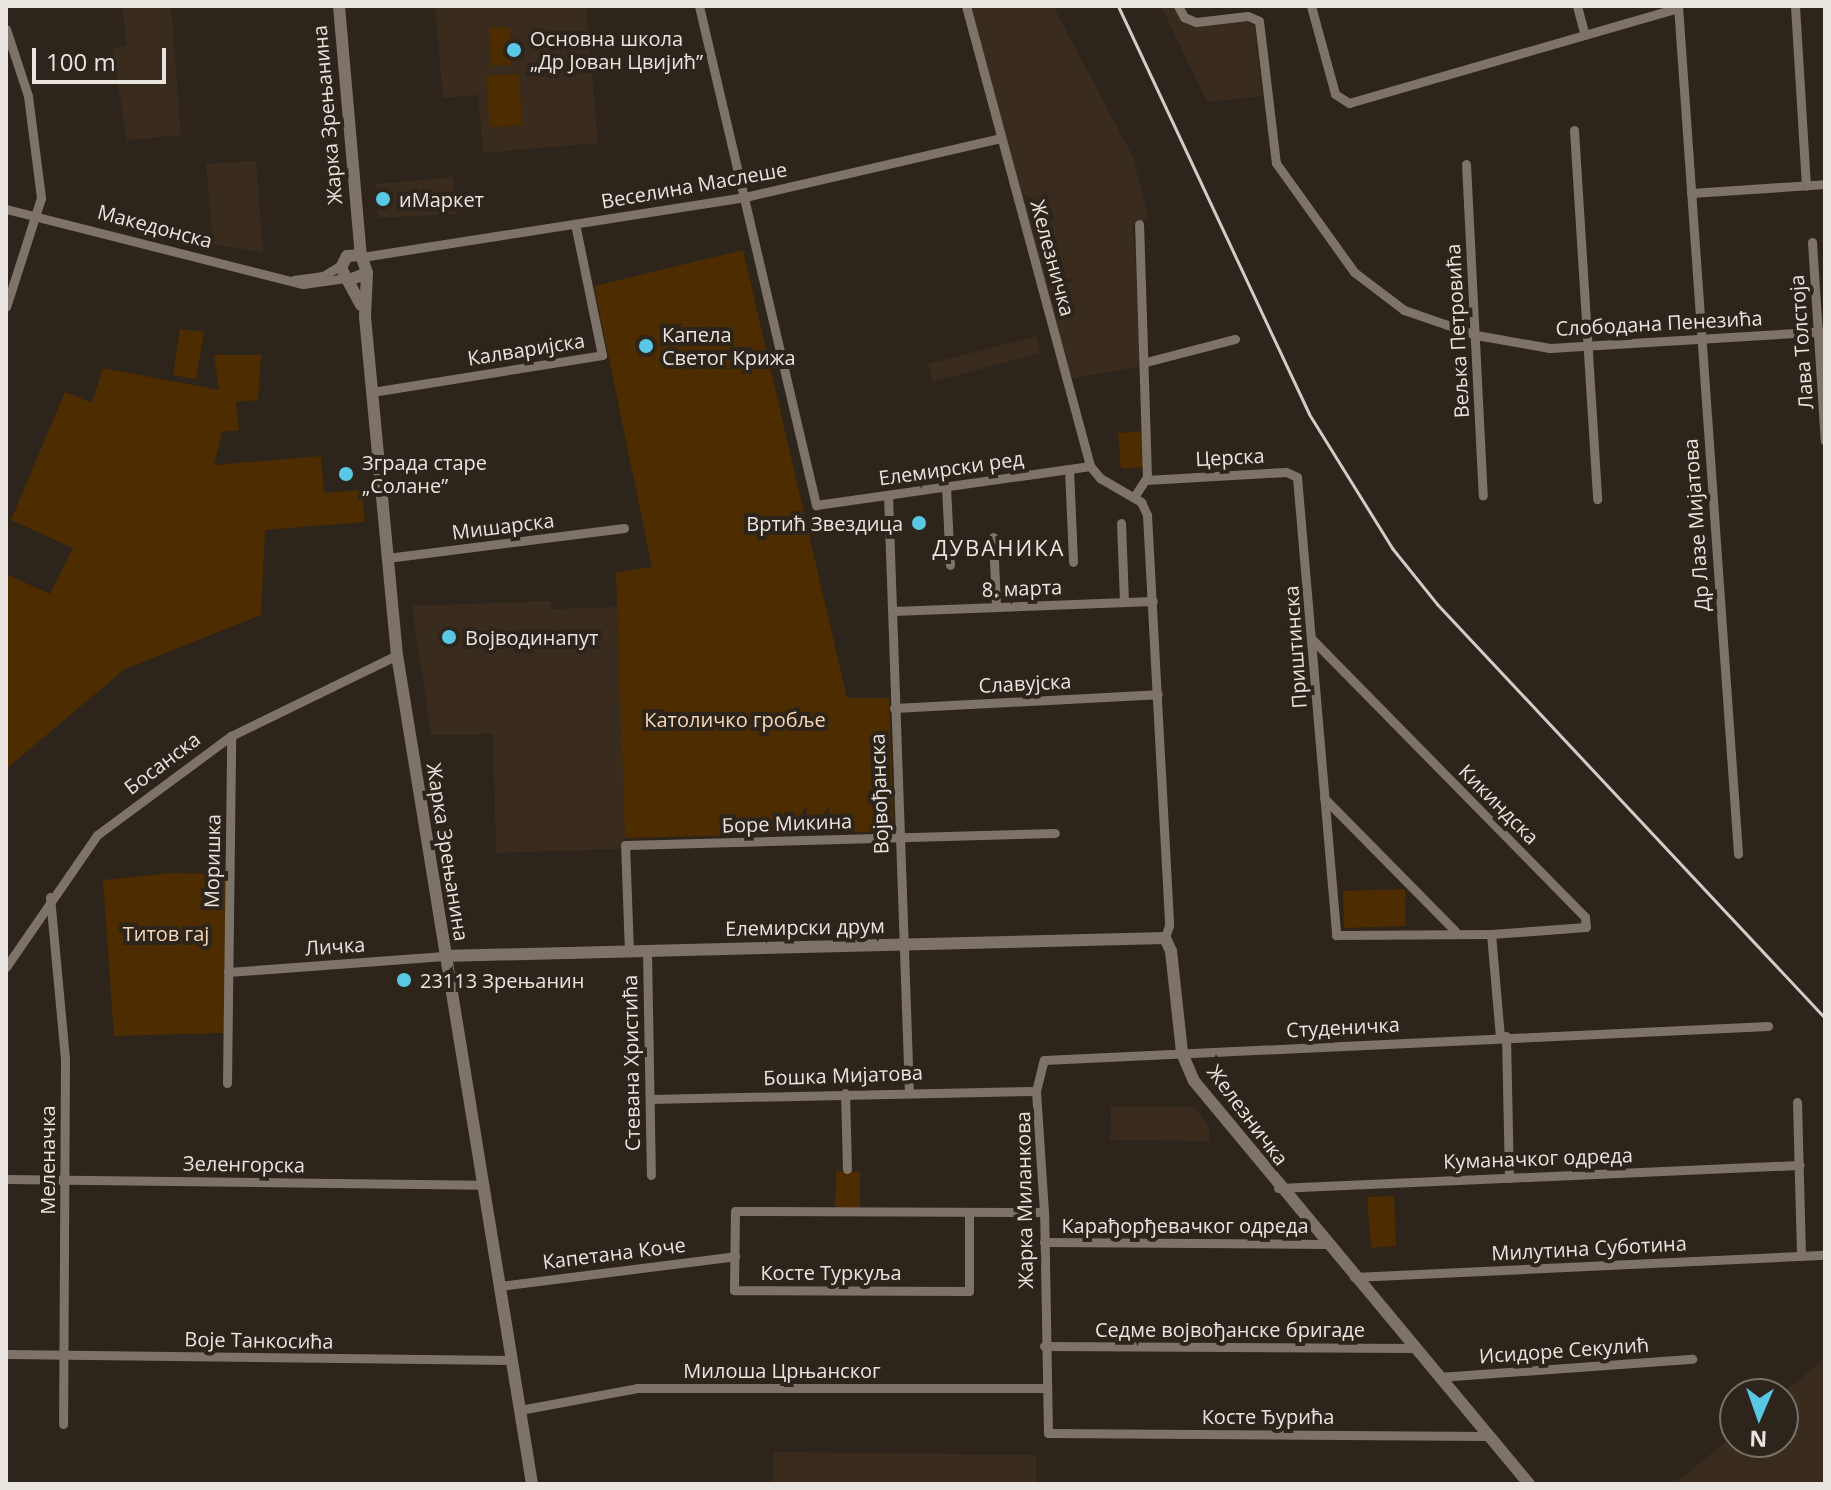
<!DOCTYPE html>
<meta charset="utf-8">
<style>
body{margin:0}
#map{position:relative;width:1831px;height:1490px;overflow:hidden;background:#2d241b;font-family:"Open Sans",sans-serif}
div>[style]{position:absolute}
.built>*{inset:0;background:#392c1e}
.green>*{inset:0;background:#4d2c00}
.street>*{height:9px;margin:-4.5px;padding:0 4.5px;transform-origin:4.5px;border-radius:4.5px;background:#7d7368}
.secondary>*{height:12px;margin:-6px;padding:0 6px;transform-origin:6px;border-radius:6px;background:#7d7368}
.rail>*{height:3px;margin:-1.5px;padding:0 1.5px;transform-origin:1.5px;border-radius:1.5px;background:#d2ccc6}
.dots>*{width:22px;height:22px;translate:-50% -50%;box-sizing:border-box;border:4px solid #2d241b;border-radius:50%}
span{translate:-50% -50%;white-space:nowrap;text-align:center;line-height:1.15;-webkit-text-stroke:8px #2d241b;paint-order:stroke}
.poi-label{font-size:20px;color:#e9e4de}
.left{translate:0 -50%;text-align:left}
.right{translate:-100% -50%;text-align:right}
.street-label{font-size:20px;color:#e9e4de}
.park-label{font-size:20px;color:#f6d7b7}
.neighbourhood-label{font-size:22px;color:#e9e4de;letter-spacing:2px}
.frame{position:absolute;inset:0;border:8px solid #e9e4de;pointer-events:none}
.north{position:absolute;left:1719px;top:1378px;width:80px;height:80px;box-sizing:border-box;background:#2d241b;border:2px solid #787169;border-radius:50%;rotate:182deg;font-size:22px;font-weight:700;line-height:32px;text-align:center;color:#e9e4de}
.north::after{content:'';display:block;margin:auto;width:28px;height:36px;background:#59c8e5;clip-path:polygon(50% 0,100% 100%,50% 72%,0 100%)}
.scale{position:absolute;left:32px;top:48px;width:134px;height:36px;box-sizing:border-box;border:4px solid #e9e4de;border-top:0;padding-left:10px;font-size:24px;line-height:28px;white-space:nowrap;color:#e9e4de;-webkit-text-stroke:6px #2d241b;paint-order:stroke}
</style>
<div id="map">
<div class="built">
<div style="clip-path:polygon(122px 6px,171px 6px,181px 135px,127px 140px,112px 48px,127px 46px)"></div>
<div style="clip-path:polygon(435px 6px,586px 6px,598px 143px,483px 153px,478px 95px,443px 98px)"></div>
<div style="clip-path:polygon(971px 6px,1053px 6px,1132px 155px,1149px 218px,1133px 225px,1142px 367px,1067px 379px)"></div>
<div style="clip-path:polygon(1161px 6px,1174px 6px,1182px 20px,1197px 26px,1245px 21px,1255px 26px,1262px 96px,1207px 102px)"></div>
<div style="clip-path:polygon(256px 161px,263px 252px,213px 244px,206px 164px)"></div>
<div style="clip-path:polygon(453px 177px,456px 214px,378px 218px,375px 184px)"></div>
<div style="clip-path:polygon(1036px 336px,1040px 353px,933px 382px,928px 364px)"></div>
<div style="clip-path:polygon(551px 601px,552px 609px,618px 607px,625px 838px,621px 849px,496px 853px,493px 734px,431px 735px,412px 606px)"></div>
<div style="clip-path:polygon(1111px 1106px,1194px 1107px,1209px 1127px,1209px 1141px,1110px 1140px)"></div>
<div style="clip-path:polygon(1825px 1358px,1825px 1484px,1675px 1484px,1735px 1434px,1735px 1442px,1783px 1442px,1782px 1394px)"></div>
<div style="clip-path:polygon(774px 1452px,1036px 1455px,1036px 1484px,774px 1484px)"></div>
</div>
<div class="green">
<div style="clip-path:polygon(510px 27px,512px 65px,491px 66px,489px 28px)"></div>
<div style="clip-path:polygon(519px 74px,522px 125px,490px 127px,486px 76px)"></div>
<div style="clip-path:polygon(743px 250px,847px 698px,889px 698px,894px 831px,625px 838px,616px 572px,652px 567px,594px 286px)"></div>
<div style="clip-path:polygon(180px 329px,204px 332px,196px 379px,173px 375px)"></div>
<div style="clip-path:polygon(214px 355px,261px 355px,258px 400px,236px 402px,239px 430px,222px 432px,214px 465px,321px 456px,324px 493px,362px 490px,365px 522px,265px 530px,261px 615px,125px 669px,6px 769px,6px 574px,50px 594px,73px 548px,11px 520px,65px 392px,92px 403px,103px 368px,219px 390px)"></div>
<div style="clip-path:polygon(1141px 431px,1144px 467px,1121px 469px,1118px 433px)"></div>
<div style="clip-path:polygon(172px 873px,226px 874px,225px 1033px,114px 1036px,103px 880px)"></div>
<div style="clip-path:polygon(1405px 889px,1406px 926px,1344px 928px,1343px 891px)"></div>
<div style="clip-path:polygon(836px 1171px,860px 1172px,860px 1211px,835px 1211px)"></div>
<div style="clip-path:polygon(1394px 1196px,1396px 1246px,1371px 1248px,1367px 1197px)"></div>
</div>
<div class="street">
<div style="left:699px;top:6px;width:513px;rotate:76.8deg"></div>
<div style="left:816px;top:505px;width:277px;rotate:-8.1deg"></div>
<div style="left:966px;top:6px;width:476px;rotate:74.9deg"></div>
<div style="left:1090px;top:466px;width:16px;rotate:50deg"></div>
<div style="left:1100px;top:478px;width:48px;rotate:30.3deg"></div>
<div style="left:1141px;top:502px;width:14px;rotate:65deg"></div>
<div style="left:1147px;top:515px;width:411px;rotate:86.9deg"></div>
<div style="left:1169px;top:925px;width:14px;rotate:107deg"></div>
<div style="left:1178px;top:6px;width:13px;rotate:61deg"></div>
<div style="left:1184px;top:17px;width:13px;rotate:23deg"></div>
<div style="left:1196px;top:22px;width:52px;rotate:-6.6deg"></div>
<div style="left:1248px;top:16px;width:12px;rotate:24deg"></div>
<div style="left:1259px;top:21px;width:143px;rotate:83.2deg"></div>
<div style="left:1276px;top:163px;width:134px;rotate:54.4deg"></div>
<div style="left:1354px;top:272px;width:63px;rotate:37.2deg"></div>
<div style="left:1404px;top:310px;width:76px;rotate:19.1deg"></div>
<div style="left:1476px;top:335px;width:75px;rotate:10deg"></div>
<div style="left:1550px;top:348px;width:276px;rotate:-3.5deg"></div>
<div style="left:1311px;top:6px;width:91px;rotate:74.7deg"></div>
<div style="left:1335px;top:94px;width:17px;rotate:33deg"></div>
<div style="left:1349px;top:103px;width:342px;rotate:-16.1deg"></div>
<div style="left:1577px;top:6px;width:30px;rotate:75deg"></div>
<div style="left:1678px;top:6px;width:850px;rotate:85.95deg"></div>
<div style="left:1795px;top:6px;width:180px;rotate:86.5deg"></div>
<div style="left:6px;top:29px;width:71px;rotate:71.8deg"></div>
<div style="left:28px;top:96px;width:103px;rotate:82.7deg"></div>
<div style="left:41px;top:198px;width:114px;rotate:107.8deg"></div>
<div style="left:1574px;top:130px;width:370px;rotate:86.4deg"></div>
<div style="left:1466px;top:164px;width:332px;rotate:87.1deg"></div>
<div style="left:1691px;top:193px;width:134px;rotate:-3.8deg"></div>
<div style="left:6px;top:209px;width:306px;rotate:14.2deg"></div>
<div style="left:303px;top:284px;width:43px;rotate:-7.9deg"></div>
<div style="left:1812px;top:242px;width:199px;rotate:86.3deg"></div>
<div style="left:362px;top:257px;width:388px;rotate:-8.9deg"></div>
<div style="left:745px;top:197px;width:262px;rotate:-13deg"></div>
<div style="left:294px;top:280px;width:29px;rotate:-8deg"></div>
<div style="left:323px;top:276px;width:21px;rotate:-31deg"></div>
<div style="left:1146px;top:362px;width:92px;rotate:-14.5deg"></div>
<div style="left:372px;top:392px;width:233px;rotate:-9.1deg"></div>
<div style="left:602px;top:355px;width:134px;rotate:-101.6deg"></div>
<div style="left:1069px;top:469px;width:93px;rotate:87.5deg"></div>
<div style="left:1146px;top:480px;width:140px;rotate:-3.3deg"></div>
<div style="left:1286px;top:472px;width:12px;rotate:24deg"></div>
<div style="left:1297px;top:477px;width:460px;rotate:85.1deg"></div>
<div style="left:1336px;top:935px;width:155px;rotate:-0.4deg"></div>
<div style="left:1491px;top:934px;width:95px;rotate:-4.2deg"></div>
<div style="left:1586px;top:927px;width:10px;rotate:-96deg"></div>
<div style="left:1585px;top:917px;width:388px;rotate:-134.5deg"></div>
<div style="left:946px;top:487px;width:78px;rotate:87.1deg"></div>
<div style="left:888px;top:495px;width:597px;rotate:87.99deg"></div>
<div style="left:1134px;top:497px;width:24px;rotate:-57deg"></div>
<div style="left:1147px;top:477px;width:253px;rotate:-91.8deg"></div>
<div style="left:1121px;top:523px;width:79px;rotate:87.8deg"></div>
<div style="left:993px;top:537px;width:70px;rotate:87.5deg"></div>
<div style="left:387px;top:558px;width:239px;rotate:-7.2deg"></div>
<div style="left:893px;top:611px;width:260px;rotate:-2.2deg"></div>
<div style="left:894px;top:708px;width:264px;rotate:-3deg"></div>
<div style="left:1324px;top:798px;width:187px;rotate:45.4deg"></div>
<div style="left:50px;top:897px;width:162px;rotate:84.7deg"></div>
<div style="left:65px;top:1058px;width:366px;rotate:90.3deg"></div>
<div style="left:1491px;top:934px;width:102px;rotate:85deg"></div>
<div style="left:647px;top:951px;width:224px;rotate:89deg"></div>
<div style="left:629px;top:952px;width:107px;rotate:-92.1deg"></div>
<div style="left:625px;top:845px;width:430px;rotate:-1.6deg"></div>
<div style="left:6px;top:967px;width:160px;rotate:-55.4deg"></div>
<div style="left:97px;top:835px;width:167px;rotate:-36.5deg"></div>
<div style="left:231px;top:736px;width:185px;rotate:-26deg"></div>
<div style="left:228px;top:972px;width:217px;rotate:-4.2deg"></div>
<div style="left:1506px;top:1036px;width:142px;rotate:88.8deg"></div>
<div style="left:227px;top:1083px;width:347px;rotate:-89.3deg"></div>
<div style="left:845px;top:1093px;width:76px;rotate:88.5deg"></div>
<div style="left:650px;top:1099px;width:386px;rotate:-1.2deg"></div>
<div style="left:1797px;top:1102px;width:154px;rotate:88.5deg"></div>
<div style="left:6px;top:1179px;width:475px;rotate:0.7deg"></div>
<div style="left:1278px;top:1188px;width:522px;rotate:-2.53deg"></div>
<div style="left:969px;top:1212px;width:79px;rotate:90deg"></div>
<div style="left:969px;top:1291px;width:235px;rotate:-179.8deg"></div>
<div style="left:734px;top:1290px;width:79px;rotate:-89.3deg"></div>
<div style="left:735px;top:1211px;width:309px;rotate:0.2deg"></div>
<div style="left:1044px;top:1242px;width:282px;rotate:0.4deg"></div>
<div style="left:1354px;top:1277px;width:472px;rotate:-2.7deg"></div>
<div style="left:499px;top:1286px;width:238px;rotate:-7.2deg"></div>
<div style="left:1044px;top:1346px;width:371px;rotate:0.3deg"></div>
<div style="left:6px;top:1354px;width:505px;rotate:0.68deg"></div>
<div style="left:1439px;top:1377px;width:254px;rotate:-4.1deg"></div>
<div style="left:520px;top:1410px;width:119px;rotate:-10.6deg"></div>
<div style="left:637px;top:1388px;width:410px"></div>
<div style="left:1489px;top:1436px;width:441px;rotate:-179.6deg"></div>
<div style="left:1048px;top:1433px;width:221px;rotate:-91deg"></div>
<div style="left:1044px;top:1212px;width:121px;rotate:-93.8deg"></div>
<div style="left:1036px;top:1091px;width:32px;rotate:-76deg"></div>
<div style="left:1044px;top:1060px;width:725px;rotate:-2.69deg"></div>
</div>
<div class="secondary">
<div style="left:339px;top:6px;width:250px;rotate:85deg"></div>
<div style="left:367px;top:273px;width:44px;rotate:92.6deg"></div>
<div style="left:365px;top:317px;width:340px;rotate:84.6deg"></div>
<div style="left:397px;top:655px;width:840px;rotate:80.75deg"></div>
<div style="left:349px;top:280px;width:19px;rotate:-21deg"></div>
<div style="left:367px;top:273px;width:19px;rotate:-108deg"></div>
<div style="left:361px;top:255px;width:14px;rotate:176deg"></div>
<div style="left:347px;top:256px;width:13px;rotate:117deg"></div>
<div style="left:341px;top:268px;width:42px;rotate:61.6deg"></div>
<div style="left:444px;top:956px;width:721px;rotate:-1.43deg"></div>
<div style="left:1165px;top:938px;width:14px;rotate:65deg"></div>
<div style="left:1171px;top:951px;width:103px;rotate:83.8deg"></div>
<div style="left:1182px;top:1053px;width:30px;rotate:67deg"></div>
<div style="left:1194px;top:1081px;width:524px;rotate:50.26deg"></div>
</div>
<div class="rail">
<div style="left:1118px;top:6px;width:450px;rotate:64.9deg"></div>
<div style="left:1309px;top:414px;width:158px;rotate:58.2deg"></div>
<div style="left:1392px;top:548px;width:72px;rotate:51.2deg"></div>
<div style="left:1437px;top:604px;width:567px;rotate:46.86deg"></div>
</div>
<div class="dots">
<div style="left:514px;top:50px;background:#59c8e5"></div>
<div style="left:383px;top:199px;background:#59c8e5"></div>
<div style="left:646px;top:346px;background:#59c8e5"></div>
<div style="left:346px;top:474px;background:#59c8e5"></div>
<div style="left:919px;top:523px;background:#59c8e5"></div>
<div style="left:449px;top:637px;background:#59c8e5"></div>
<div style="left:404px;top:980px;background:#59c8e5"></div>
</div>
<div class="poi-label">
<span class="left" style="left:530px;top:50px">Основна школа<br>„Др Јован Цвијић”</span>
<span class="left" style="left:399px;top:199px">иМаркет</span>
<span class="left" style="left:662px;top:346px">Капела<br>Светог Крижа</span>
<span class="left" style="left:362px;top:474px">Зграда старе<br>„Солане”</span>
<span class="right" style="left:903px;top:523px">Вртић Звездица</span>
<span class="left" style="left:465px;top:637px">Војводинапут</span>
<span class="left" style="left:420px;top:980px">23113 Зрењанин</span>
</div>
<div class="street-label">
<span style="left:327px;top:115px;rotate:-95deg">Жарка Зрењанина</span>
<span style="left:694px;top:185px;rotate:-10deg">Веселина Маслеше</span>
<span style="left:155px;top:226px;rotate:15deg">Македонска</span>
<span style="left:1053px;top:258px;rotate:75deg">Железничка</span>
<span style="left:1659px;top:323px;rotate:-3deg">Слободана Пенезића</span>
<span style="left:1457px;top:331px;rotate:-93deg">Вељка Петровића</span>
<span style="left:1801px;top:342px;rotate:-94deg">Лава Толстоја</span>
<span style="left:526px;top:349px;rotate:-9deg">Калваријска</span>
<span style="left:1230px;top:457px;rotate:-3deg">Церска</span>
<span style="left:951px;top:468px;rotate:-8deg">Елемирски ред</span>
<span style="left:1696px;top:525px;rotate:-94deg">Др Лазе Мијатова</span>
<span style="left:503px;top:526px;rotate:-7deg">Мишарска</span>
<span style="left:1022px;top:588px;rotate:-2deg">8. марта</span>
<span style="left:1295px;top:647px;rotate:-94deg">Приштинска</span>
<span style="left:1025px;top:683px;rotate:-3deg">Славујска</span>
<span style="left:162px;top:763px;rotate:-37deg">Босанска</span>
<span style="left:879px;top:794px;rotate:-92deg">Војвођанска</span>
<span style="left:1499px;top:804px;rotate:45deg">Кикиндска</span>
<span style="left:787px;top:823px;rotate:-2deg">Боре Микина</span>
<span style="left:448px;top:852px;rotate:81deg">Жарка Зрењанина</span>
<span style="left:212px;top:861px;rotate:-89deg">Моришка</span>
<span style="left:805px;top:927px;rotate:-1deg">Елемирски друм</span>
<span style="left:335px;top:946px;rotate:-4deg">Личка</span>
<span style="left:1343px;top:1027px;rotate:-3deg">Студеничка</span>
<span style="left:631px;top:1063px;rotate:-91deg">Стевана Христића</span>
<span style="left:843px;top:1075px;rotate:-2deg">Бошка Мијатова</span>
<span style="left:1248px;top:1115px;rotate:53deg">Железничка</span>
<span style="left:1538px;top:1158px;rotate:-2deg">Куманачког одреда</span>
<span style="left:47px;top:1160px;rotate:-90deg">Меленачка</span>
<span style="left:244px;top:1164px;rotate:1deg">Зеленгорска</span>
<span style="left:1024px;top:1200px;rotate:-91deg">Жарка Миланкова</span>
<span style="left:1185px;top:1225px">Карађорђевачког одреда</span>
<span style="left:1589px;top:1248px;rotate:-3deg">Милутина Суботина</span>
<span style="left:614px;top:1253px;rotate:-7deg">Капетана Коче</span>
<span style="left:831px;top:1272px">Косте Туркуља</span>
<span style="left:1230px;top:1329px">Седме војвођанске бригаде</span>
<span style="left:259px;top:1340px;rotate:1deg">Воје Танкосића</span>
<span style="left:1564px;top:1350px;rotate:-4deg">Исидоре Секулић</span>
<span style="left:782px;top:1370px">Милоша Црњанског</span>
<span style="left:1268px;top:1416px">Косте Ђурића</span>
</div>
<div class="park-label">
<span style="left:735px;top:719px">Католичко гробље</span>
<span style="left:166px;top:933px">Титов гај</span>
</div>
<div class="neighbourhood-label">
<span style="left:999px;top:548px">ДУВАНИКА</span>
</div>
<div class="frame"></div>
<div class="north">N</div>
<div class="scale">100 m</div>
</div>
